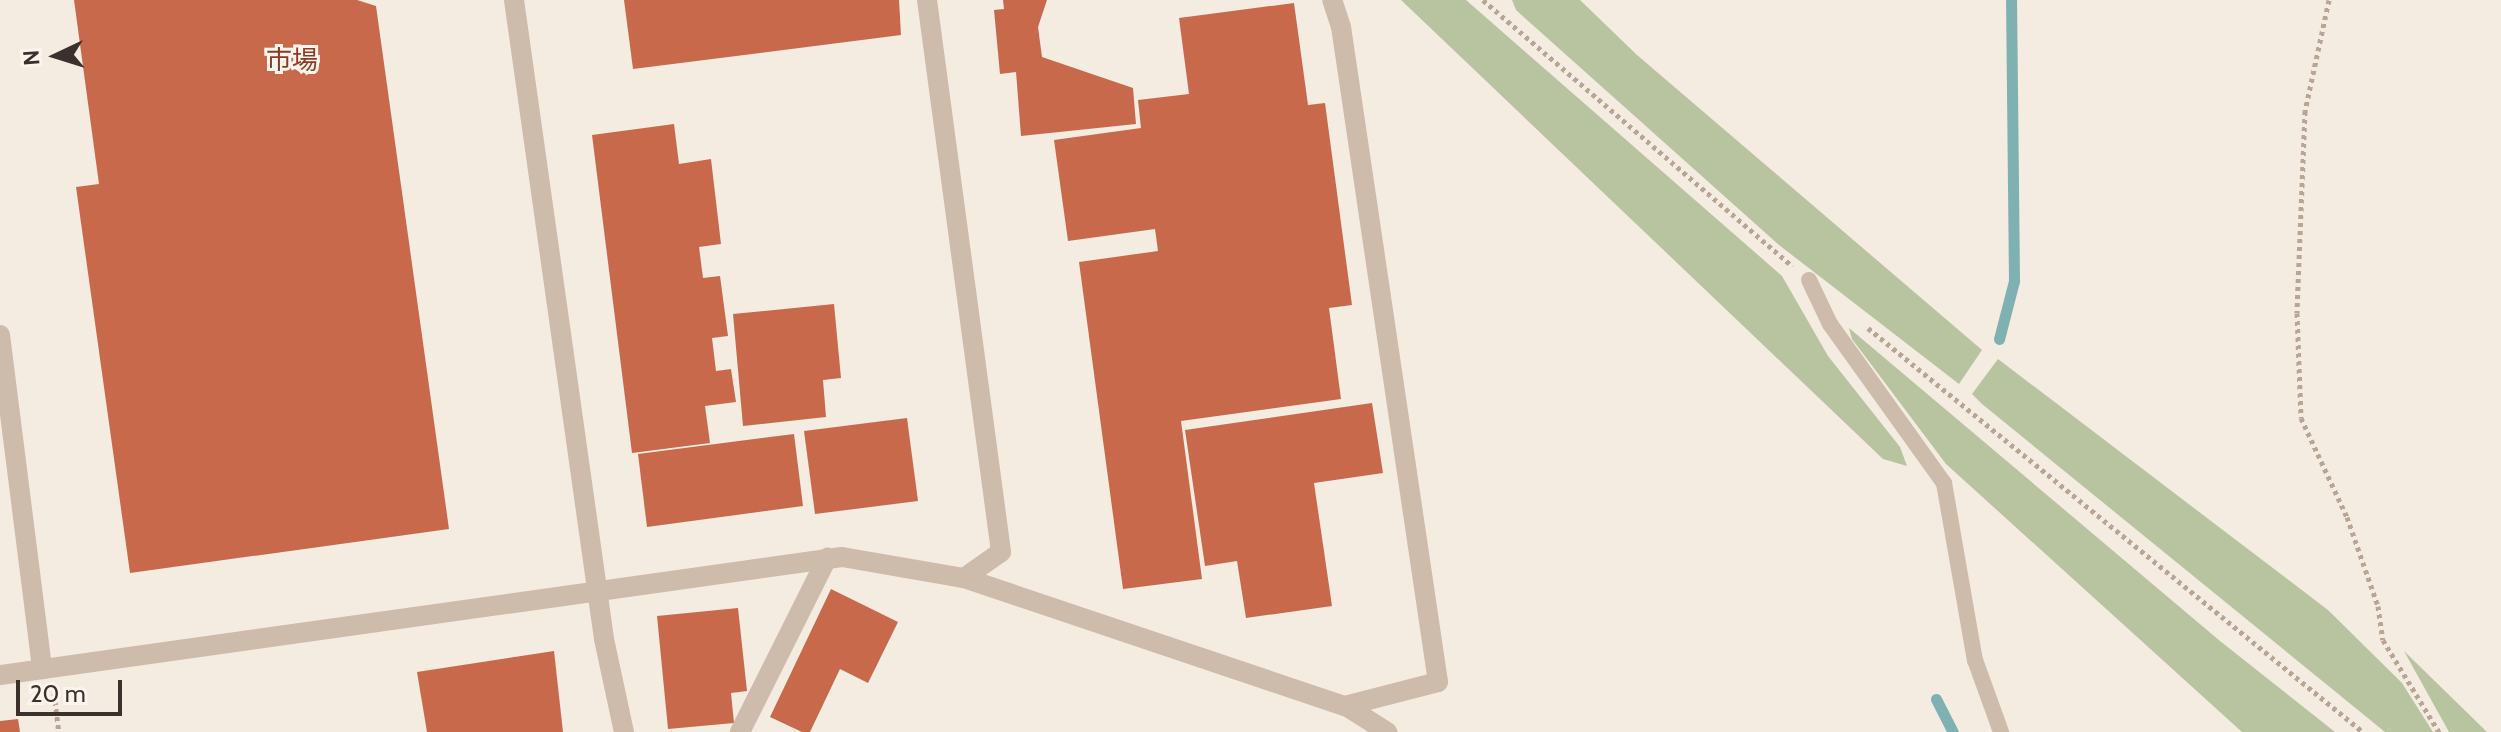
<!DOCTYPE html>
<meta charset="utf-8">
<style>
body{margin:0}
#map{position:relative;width:2501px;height:732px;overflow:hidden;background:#f4ebe1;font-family:Cabin,"Noto Sans JP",sans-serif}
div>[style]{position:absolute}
.green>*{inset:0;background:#b8c4a0}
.stream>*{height:11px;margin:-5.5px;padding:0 5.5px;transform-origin:5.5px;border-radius:5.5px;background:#7fb0b2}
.building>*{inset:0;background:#c8694b}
.path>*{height:5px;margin-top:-2.5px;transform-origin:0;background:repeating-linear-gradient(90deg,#b9a596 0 4px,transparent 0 8px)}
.service>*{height:16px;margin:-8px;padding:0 8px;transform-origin:8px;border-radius:8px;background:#cdbbac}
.minor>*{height:20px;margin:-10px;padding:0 10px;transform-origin:10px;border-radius:10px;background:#cdbbac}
.tertiary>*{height:20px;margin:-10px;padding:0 10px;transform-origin:10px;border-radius:10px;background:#cdbbac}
span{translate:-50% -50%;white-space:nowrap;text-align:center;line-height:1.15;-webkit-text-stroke:6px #fbf5ee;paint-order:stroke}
.quarter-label{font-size:26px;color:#8c3b22}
.north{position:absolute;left:16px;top:16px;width:80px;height:80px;-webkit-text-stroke:6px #fbf5ee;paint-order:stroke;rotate:266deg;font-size:22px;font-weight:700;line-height:32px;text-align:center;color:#3b302b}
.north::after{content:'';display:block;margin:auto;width:28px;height:36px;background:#3b302b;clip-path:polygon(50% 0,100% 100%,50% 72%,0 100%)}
.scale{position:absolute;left:16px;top:680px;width:106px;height:36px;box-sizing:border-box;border:4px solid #3b302b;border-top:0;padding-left:10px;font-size:24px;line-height:28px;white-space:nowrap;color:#3b302b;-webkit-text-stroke:6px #fbf5ee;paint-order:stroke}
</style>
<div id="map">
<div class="green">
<div style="clip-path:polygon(1401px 0,1466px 0,1782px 276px,1828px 356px,1900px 447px,1907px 466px,1883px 459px)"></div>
<div style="clip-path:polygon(1512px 0,1580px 0,1637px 55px,1982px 350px,1959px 384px,1779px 245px,1516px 10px)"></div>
<div style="clip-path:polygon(1849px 328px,2220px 641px,2335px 732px,2242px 732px,1946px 464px,1852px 339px)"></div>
<div style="clip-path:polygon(1998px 359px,2328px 610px,2402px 683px,2433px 732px,2385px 732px,1982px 404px,1972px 394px)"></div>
<div style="clip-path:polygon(2404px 651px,2487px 732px,2449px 732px)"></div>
</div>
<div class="stream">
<div style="left:1999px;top:339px;width:60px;rotate:-75.5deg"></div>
<div style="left:2014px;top:281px;width:281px;rotate:-90.6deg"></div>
<div style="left:1936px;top:699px;width:37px;rotate:63deg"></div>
</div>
<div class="building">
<div style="clip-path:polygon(74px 0,357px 0,376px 6px,449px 529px,130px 573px,76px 187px,99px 184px)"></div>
<div style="clip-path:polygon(624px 0,899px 0,901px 35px,633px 69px)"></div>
<div style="clip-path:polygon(1003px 0,1047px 0,1038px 27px,1042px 57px,1133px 88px,1136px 124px,1021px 136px,1016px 72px,1000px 74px,994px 10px,1004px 9px)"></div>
<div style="clip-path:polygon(1294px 3px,1308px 105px,1325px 103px,1352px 305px,1329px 308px,1341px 399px,1181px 421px,1202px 579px,1123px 589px,1079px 262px,1158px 251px,1155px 229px,1068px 241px,1054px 140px,1141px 128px,1138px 100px,1189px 94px,1179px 18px)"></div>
<div style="clip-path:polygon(674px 124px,679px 164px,711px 159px,721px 244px,699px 247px,703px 278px,720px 276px,728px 336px,712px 338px,716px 371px,731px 369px,736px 402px,705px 406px,710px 443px,632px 453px,592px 135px)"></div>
<div style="clip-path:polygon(834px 304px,841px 378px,823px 380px,826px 417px,743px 426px,733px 314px)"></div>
<div style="clip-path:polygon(1372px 403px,1383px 473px,1314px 483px,1332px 606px,1246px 618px,1237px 561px,1205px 566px,1185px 430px)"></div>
<div style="clip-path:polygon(907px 418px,918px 501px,815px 514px,804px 431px)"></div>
<div style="clip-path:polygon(794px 434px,803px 506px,647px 527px,638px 454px)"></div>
<div style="clip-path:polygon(831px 589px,898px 622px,868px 683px,840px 669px,810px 732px,802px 732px,770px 717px)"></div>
<div style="clip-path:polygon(738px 608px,747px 691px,731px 693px,734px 723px,668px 729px,657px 616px)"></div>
<div style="clip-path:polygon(554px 651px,563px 732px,427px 732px,417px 672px)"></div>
<div style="clip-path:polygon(18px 719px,20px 732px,0 732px,0 721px)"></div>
</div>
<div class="path">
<div style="left:1483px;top:0;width:408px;rotate:40.7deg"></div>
<div style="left:2329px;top:0;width:114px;rotate:102.2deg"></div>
<div style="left:2305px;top:111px;width:202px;rotate:92.3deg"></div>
<div style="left:2297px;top:313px;width:105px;rotate:87.8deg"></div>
<div style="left:2301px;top:418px;width:109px;rotate:65.1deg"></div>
<div style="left:2347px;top:517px;width:94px;rotate:70.8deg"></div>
<div style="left:2378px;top:606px;width:34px;rotate:82deg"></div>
<div style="left:2383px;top:640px;width:108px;rotate:58.7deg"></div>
<div style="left:1868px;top:328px;width:639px;rotate:39.22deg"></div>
<div style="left:54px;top:693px;width:39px;rotate:83deg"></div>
</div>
<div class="service">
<div style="left:1809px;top:280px;width:49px;rotate:64.5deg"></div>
<div style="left:1830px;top:324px;width:196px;rotate:54.4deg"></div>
<div style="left:1944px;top:483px;width:180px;rotate:80.1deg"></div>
<div style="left:1975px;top:660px;width:77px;rotate:70.1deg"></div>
</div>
<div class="minor">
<div style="left:1346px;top:706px;width:49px;rotate:32.4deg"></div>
<div style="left:740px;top:732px;width:195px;rotate:-63.4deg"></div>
</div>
<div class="tertiary">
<div style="left:514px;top:0;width:645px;rotate:81.98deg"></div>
<div style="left:604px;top:639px;width:95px;rotate:77.9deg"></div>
<div style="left:927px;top:0;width:557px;rotate:82.36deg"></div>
<div style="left:1001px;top:552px;width:45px;rotate:144.9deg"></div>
<div style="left:0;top:335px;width:337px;rotate:82.8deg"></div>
<div style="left:0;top:675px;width:850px;rotate:-7.98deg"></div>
<div style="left:842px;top:557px;width:124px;rotate:9.8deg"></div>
<div style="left:964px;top:578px;width:402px;rotate:18.6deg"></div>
<div style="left:1345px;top:706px;width:96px;rotate:-14.5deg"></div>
<div style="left:1438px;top:682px;width:662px;rotate:-98.42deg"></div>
<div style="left:1341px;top:27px;width:28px;rotate:-108deg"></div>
</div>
<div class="quarter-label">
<span style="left:292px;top:61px">市場</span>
</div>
<div class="north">N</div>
<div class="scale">20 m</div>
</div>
